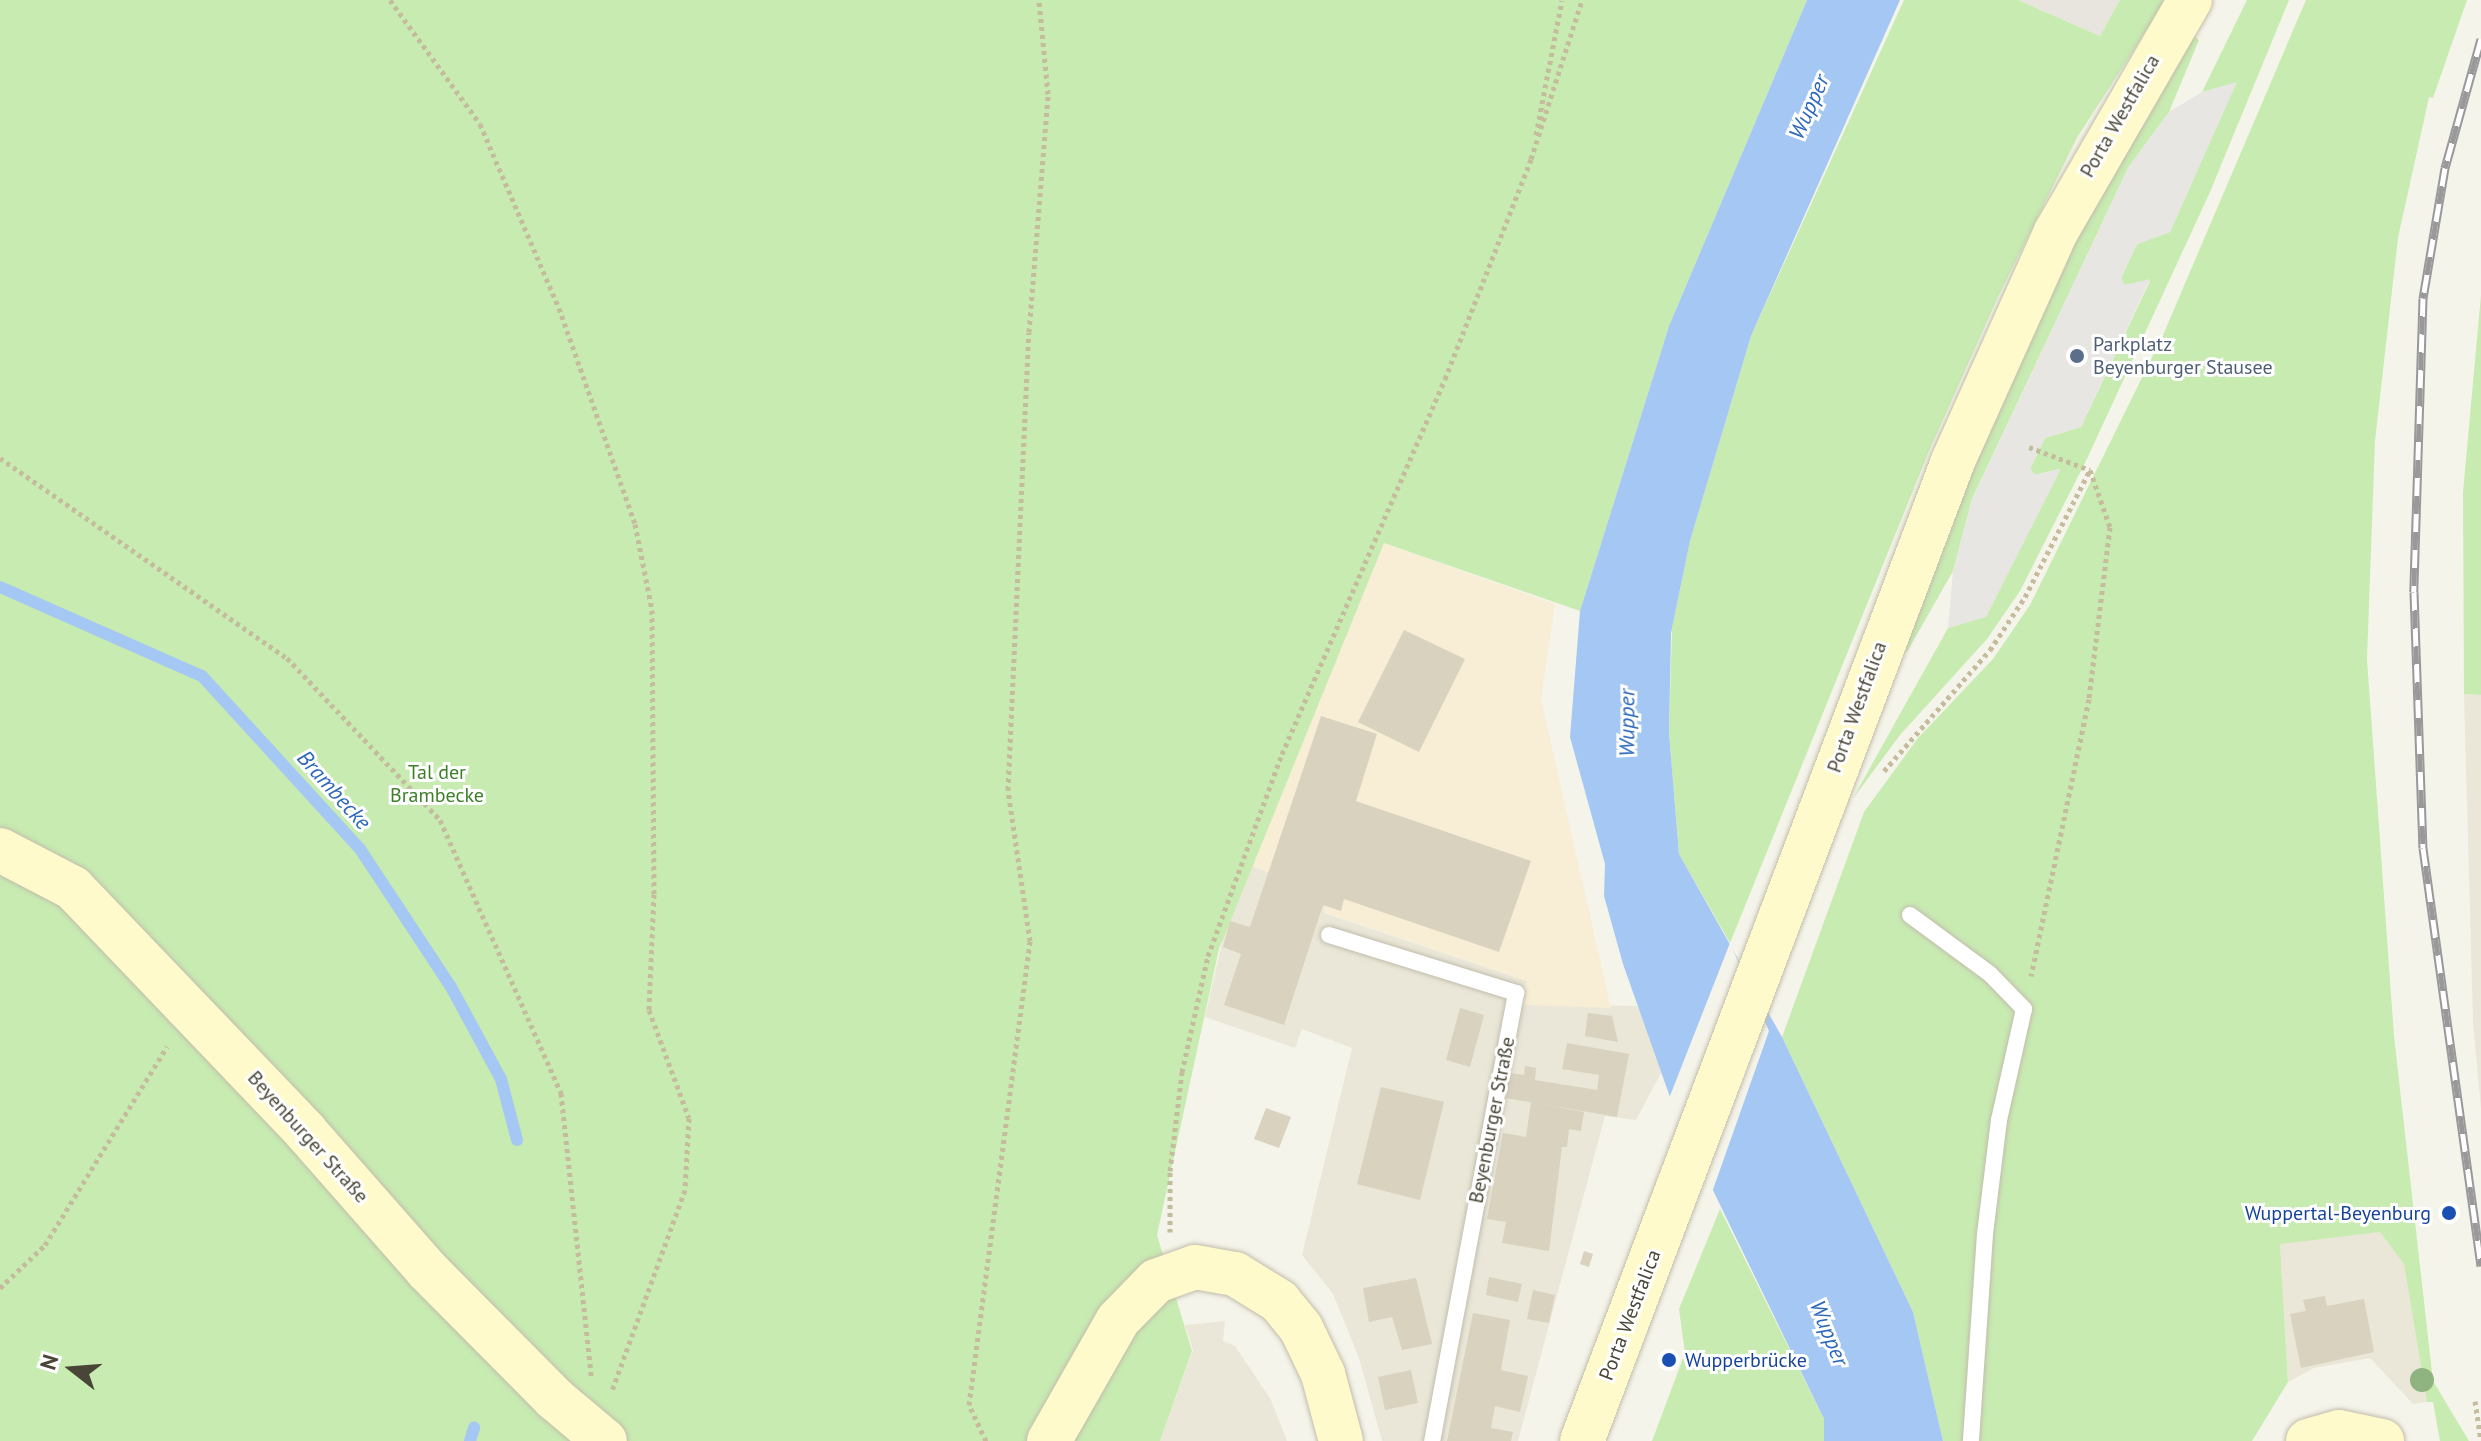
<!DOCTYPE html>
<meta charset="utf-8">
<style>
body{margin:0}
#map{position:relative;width:2481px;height:1441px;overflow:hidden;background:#f5f4ea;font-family:"PT Sans",sans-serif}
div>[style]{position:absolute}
.residential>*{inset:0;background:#eae7d8}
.commercial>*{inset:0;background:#f7eed5}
.industrial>*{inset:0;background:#e8e5de}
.green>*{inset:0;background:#c8ebb2}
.parking>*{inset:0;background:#e7e6e2}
.water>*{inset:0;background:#a5c7f3}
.pier>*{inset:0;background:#f5f4ea}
.stream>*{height:12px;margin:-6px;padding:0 6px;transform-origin:6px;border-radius:6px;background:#a5c7f3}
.building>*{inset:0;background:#d8d2bf}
.path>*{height:5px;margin-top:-2.5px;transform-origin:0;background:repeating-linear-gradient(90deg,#c4bc9d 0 4px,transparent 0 8px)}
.roads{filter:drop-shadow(0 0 2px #c2bdac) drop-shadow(0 0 2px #c2bdac)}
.service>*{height:16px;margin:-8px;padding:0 8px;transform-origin:8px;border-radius:8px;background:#fff}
.secondary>*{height:44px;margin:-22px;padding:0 22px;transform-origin:22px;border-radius:22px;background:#fffacb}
.rail>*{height:9px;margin-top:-4.5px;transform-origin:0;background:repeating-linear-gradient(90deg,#fff 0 18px,#999 0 36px);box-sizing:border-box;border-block:2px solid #999}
.trees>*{width:24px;height:24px;margin:-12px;border-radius:50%;background:#8fb47f}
.dots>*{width:22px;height:22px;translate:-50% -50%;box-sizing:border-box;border:4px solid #fff;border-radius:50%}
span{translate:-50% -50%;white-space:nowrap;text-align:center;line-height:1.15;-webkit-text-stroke:6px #fff;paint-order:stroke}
.street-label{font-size:20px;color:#4a4637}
.service-label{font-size:20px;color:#4e5e75}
.left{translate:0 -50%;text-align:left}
.park-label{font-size:20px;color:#3b7f27}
.transit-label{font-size:20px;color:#164399}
.right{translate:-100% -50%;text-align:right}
.water-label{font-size:22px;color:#2b68bb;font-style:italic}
.north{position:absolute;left:32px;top:1329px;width:80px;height:80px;-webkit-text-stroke:6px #fff;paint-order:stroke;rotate:287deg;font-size:22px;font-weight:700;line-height:32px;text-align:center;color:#4a4637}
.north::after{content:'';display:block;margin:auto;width:28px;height:36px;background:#4a4637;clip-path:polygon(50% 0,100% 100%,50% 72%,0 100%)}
</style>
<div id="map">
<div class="residential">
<div style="clip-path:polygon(2464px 694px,2481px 695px,2481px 1109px,2473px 1023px)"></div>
<div style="clip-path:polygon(1251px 866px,1330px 894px,1324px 913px,1527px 981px,1521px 1004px,1637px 1006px,1652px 1036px,1662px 1071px,1636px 1120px,1605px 1116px,1518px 1441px,1382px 1441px,1359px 1358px,1333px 1294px,1302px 1255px,1352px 1048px,1302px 1029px,1295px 1048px,1205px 1017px,1227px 921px)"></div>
<div style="clip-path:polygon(2380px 1232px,2404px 1264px,2427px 1402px,2413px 1404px,2370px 1358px,2314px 1368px,2288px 1382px,2280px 1243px)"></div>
<div style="clip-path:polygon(1225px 1321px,1223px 1341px,1235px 1346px,1271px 1400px,1287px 1441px,1160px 1441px,1193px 1350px,1185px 1325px)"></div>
</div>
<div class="commercial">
<div style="clip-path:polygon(1384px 543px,1555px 604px,1541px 699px,1611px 1008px,1521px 1005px,1527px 981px,1323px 912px,1330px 894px,1251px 866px)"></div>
</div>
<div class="industrial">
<div style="clip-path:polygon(2018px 0,2120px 0,2100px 36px)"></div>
</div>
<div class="green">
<div style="clip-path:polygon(0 0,1807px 0,1669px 326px,1580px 611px,1384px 543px,1219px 949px,1157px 1235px,1192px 1351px,1160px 1441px,0 1441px)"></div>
<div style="clip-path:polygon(1904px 0,2018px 0,2100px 36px,2120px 0,2166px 0,2078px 136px,1998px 297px,1929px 451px,1730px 943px,1679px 854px,1669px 733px,1672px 628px,1690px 541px,1751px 336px)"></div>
<div style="clip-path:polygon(2247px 0,2289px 0,2210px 192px,2086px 461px,2020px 591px,1987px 639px,1900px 735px,1852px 800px,1948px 628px,1986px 616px,2059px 469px,2035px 475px,2030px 469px,2045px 438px,2081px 427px,2150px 281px,2124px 285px,2121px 278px,2137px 244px,2170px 232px,2236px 83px,2202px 92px)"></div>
<div style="clip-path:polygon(2306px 0,2467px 0,2433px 98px,2429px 97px,2398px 238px,2375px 441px,2367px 659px,2394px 1036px,2433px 1381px,2469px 1441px,2440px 1441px,2433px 1402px,2427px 1402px,2404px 1264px,2380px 1232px,2280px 1244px,2288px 1382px,2252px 1441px,1943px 1441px,1913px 1312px,1782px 1037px,1864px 812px,1918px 738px,1993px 659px,2030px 605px,2163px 335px)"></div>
<div style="clip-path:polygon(2194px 36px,2199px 40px,2169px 112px,2128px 168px,1972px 499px,1953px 571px,1907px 652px,1902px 647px,1954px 513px,2070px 251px)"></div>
<div style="clip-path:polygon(2481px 295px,2481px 695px,2464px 694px,2463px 492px)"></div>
<div style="clip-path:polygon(1720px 1209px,1824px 1419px,1824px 1441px,1652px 1441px,1685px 1353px,1679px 1309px)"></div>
</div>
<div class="parking">
<div style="clip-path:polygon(2237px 82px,2170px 232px,2137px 244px,2121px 278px,2125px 285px,2150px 279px,2081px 427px,2045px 438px,2030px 469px,2035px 475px,2061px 469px,1986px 617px,1948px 628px,1953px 571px,1972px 500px,2128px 168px,2169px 112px,2202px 92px)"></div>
</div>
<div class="water">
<div style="clip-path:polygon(1807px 0,1900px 0,1751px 336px,1690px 541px,1671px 633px,1669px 733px,1679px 854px,1782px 1037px,1913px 1312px,1943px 1441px,1824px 1441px,1824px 1419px,1676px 1114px,1623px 964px,1604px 896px,1605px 864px,1570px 737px,1580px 611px,1669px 326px)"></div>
</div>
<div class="pier">
<div style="clip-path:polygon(1730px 943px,1769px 1031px,1710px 1198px,1668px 1101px)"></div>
</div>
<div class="stream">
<div style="left:0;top:587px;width:221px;rotate:23.8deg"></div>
<div style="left:202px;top:676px;width:234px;rotate:47.6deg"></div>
<div style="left:360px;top:849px;width:165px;rotate:56.6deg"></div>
<div style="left:451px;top:987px;width:105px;rotate:61.5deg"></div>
<div style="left:501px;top:1079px;width:63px;rotate:75.3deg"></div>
<div style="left:470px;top:1441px;width:14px;rotate:-73deg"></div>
</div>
<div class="building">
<div style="clip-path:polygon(1404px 630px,1465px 659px,1419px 752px,1358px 722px)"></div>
<div style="clip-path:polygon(1321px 716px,1377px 734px,1356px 801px,1531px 861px,1499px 952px,1344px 899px,1341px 911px,1323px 905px,1284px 1025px,1224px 1005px,1241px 954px,1223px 947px,1230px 921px,1250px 927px)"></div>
<div style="clip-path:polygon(1460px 1008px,1484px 1015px,1470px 1067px,1446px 1060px)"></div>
<div style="clip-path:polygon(1588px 1013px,1612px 1016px,1618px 1042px,1585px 1036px)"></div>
<div style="clip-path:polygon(1567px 1043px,1629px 1054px,1617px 1117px,1506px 1098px,1510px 1073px,1524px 1075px,1525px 1066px,1536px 1068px,1535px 1080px,1597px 1090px,1599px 1075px,1562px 1069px)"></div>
<div style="clip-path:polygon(1381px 1087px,1444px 1102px,1420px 1200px,1357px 1184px)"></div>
<div style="clip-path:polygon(1531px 1102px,1584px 1112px,1581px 1131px,1569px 1129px,1567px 1147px,1562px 1147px,1549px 1251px,1502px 1243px,1506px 1222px,1487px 1219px,1503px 1133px,1526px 1137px)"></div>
<div style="clip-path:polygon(1266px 1108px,1291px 1117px,1279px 1148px,1254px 1139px)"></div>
<div style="clip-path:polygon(1584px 1251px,1593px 1254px,1589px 1267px,1580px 1264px)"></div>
<div style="clip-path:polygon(1489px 1277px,1522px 1284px,1518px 1302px,1486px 1295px)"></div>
<div style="clip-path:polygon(1416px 1278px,1432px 1344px,1402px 1350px,1392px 1317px,1369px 1322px,1363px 1288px)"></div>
<div style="clip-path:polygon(1533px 1290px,1555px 1295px,1549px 1323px,1527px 1319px)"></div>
<div style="clip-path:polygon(2325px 1296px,2327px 1306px,2364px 1299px,2374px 1352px,2301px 1368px,2290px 1314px,2306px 1311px,2303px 1300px)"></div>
<div style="clip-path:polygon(1473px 1313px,1510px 1320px,1501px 1370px,1528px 1376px,1520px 1412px,1495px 1406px,1491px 1428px,1513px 1432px,1511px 1441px,1447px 1441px)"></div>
<div style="clip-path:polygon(1411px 1370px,1418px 1403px,1385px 1410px,1378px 1377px)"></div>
</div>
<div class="path">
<div style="left:390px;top:0;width:153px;rotate:54deg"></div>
<div style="left:480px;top:124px;width:200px;rotate:66.8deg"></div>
<div style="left:559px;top:308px;width:229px;rotate:70.6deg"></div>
<div style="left:635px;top:524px;width:88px;rotate:78.8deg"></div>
<div style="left:652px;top:610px;width:284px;rotate:89.6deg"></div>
<div style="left:654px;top:894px;width:116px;rotate:92.5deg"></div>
<div style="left:649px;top:1010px;width:115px;rotate:69.7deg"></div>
<div style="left:689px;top:1118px;width:72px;rotate:93.2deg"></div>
<div style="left:685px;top:1190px;width:214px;rotate:110deg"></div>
<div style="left:1536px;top:135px;width:137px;rotate:-79.1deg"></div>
<div style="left:2029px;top:447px;width:65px;rotate:20.7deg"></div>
<div style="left:2090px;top:470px;width:60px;rotate:70.7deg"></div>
<div style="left:2110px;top:527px;width:173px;rotate:97deg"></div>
<div style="left:2089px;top:699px;width:283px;rotate:101.8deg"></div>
<div style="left:0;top:458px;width:350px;rotate:34.9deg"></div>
<div style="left:287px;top:658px;width:223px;rotate:46.6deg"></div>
<div style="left:440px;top:820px;width:299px;rotate:66.1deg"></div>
<div style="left:561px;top:1093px;width:284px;rotate:83.9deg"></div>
<div style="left:1884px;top:771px;width:161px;rotate:-48.8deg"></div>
<div style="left:1990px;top:650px;width:64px;rotate:-56.6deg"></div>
<div style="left:2025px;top:597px;width:143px;rotate:-62.9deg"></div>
<div style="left:1170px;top:1232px;width:61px;rotate:-90deg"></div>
<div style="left:1170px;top:1171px;width:100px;rotate:-83.1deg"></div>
<div style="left:1182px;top:1072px;width:119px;rotate:-77.4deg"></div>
<div style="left:1208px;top:956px;width:215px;rotate:-69.9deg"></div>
<div style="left:1282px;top:754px;width:409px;rotate:-66.5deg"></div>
<div style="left:1445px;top:379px;width:236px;rotate:-68.6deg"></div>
<div style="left:1531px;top:159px;width:167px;rotate:-72.2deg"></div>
<div style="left:0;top:1288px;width:62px;rotate:-43.7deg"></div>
<div style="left:45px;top:1245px;width:233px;rotate:-58.4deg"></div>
<div style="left:2475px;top:1401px;width:40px;rotate:81.5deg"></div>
<div style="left:986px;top:1441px;width:40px;rotate:-115deg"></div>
<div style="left:969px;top:1405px;width:468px;rotate:-82.5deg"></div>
<div style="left:1030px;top:941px;width:153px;rotate:-98.3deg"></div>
<div style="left:1008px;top:790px;width:458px;rotate:-87.4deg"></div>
<div style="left:1029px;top:332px;width:239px;rotate:-85.4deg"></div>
<div style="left:1048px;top:94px;width:94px;rotate:-95.5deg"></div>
</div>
<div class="roads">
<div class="service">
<div style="left:1910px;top:915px;width:99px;rotate:36.4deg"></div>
<div style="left:1990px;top:974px;width:49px;rotate:45.8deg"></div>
<div style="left:2024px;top:1009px;width:114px;rotate:102.7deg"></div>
<div style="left:1999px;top:1120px;width:115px;rotate:97deg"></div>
<div style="left:1985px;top:1234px;width:207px;rotate:93.9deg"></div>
<div style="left:1329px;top:935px;width:196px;rotate:17.2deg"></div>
<div style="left:1516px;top:993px;width:456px;rotate:100.6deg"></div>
</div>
<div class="secondary">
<div style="left:0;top:850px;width:82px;rotate:27.5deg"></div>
<div style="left:73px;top:888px;width:336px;rotate:46.3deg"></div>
<div style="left:305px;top:1131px;width:185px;rotate:48.7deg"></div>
<div style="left:427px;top:1270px;width:182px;rotate:45.2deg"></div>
<div style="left:555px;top:1399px;width:65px;rotate:40deg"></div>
<div style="left:1049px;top:1441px;width:139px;rotate:-60.3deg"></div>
<div style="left:1118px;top:1320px;width:54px;rotate:-45.7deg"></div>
<div style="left:1156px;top:1281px;width:41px;rotate:-19.7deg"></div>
<div style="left:1195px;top:1267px;width:41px;rotate:9.9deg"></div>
<div style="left:1235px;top:1274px;width:52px;rotate:31.5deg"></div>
<div style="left:1279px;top:1301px;width:35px;rotate:51deg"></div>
<div style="left:1301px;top:1328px;width:51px;rotate:64.4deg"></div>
<div style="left:1323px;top:1374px;width:69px;rotate:75deg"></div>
<div style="left:1582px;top:1441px;width:1048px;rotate:-69.26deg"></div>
<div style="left:1953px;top:461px;width:251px;rotate:-65.8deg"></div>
<div style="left:2056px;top:232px;width:268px;rotate:-60deg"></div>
<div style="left:2308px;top:1441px;width:32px;rotate:-16deg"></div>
<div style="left:2339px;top:1432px;width:44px;rotate:11.8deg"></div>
</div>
</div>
<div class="rail">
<div style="left:2481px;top:39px;width:134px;rotate:105.6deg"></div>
<div style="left:2445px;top:168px;width:132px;rotate:99.6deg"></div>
<div style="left:2423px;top:298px;width:294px;rotate:91.8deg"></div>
<div style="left:2414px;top:592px;width:256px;rotate:88deg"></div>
<div style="left:2423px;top:848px;width:422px;rotate:82.1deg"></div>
</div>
<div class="trees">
<div style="left:2422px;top:1380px"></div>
</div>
<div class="dots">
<div style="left:2077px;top:356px;background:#5c6f8a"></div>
<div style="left:2449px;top:1213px;background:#1a4fb4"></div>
<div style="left:1669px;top:1360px;background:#1a4fb4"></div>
</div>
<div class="street-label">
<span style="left:2120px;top:116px;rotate:-60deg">Porta Westfalica</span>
<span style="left:1857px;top:707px;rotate:-70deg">Porta Westfalica</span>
<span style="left:1492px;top:1120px;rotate:-79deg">Beyenburger Straße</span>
<span style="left:308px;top:1137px;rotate:48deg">Beyenburger Straße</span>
<span style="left:1630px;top:1315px;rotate:-69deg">Porta Westfalica</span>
</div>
<div class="service-label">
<span class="left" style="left:2093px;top:356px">Parkplatz<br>Beyenburger Stausee</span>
</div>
<div class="park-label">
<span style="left:437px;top:784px">Tal der<br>Brambecke</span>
</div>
<div class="transit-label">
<span class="right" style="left:2431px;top:1213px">Wuppertal-Beyenburg</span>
<span class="left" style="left:1685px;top:1360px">Wupperbrücke</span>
</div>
<div class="water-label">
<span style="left:1809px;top:107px;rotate:-66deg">Wupper</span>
<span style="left:1627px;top:723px;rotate:-90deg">Wupper</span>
<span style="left:334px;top:790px;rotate:48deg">Brambecke</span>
<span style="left:1829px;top:1333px;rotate:68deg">Wupper</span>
</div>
<div class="north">N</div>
</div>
